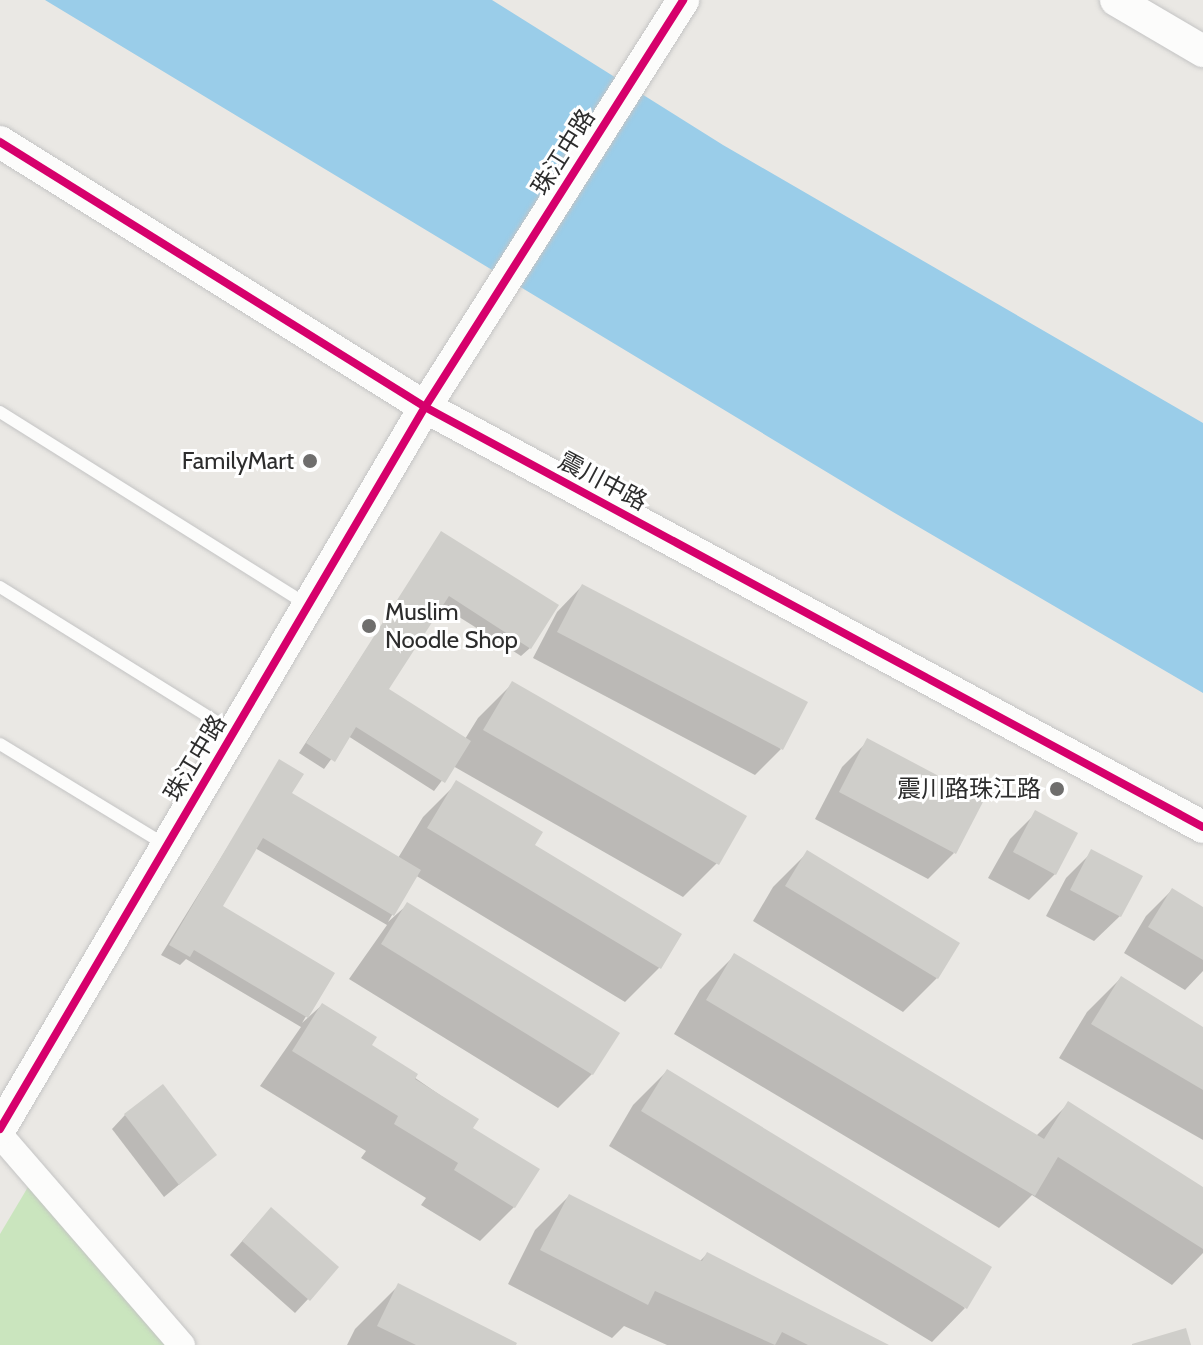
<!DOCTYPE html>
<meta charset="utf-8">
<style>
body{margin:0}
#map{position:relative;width:1203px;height:1345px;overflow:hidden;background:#eae8e4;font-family:Cabin,"Noto Sans SC",sans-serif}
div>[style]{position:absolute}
.green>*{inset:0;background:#cae5be}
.water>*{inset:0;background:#9acde9}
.shadow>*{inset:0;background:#0003}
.building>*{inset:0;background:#cfceca}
.roads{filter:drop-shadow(0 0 2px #c4c4c4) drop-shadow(0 0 2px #c4c4c4)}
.service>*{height:12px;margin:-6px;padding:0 6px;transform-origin:6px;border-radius:6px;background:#fcfcfb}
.minor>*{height:26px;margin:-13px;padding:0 13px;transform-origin:13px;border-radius:13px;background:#fcfcfb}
.tertiary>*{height:32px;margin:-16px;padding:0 16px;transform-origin:16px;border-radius:16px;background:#fcfcfb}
.cycleway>*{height:8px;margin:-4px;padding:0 4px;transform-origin:4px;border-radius:4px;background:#d6006c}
.dots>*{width:22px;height:22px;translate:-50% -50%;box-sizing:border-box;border:4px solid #fff;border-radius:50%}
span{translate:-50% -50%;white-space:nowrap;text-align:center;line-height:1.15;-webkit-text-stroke:6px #fff;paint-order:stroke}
.street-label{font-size:24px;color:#2d2d2d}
.poi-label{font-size:24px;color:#2d2d2d}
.right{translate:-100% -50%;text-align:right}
.left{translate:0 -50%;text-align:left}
</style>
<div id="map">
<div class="green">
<div style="clip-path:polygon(28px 1187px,166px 1345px,0 1345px,0 1234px)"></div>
</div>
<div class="water">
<div style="clip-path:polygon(45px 0,492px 0,723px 145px,1203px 423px,1203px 693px,893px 512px)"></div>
</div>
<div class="shadow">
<div style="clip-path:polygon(442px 533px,530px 648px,521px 656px,440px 605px,387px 690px,465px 739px,478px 718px,512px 684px,717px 863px,683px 897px,453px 766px,434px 791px,348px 736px,324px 769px,299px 753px)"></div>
<div style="clip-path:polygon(582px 586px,781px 749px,755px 775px,533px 658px,557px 612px)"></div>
<div style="clip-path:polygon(868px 741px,954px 853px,928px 879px,815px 819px,842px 767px)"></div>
<div style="clip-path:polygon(280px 762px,289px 794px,398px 858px,423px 817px,457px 783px,532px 846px,679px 935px,659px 968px,625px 1002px,415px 875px,388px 922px,408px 904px,592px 1074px,558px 1108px,349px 979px,387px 925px,255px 848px,220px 907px,332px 973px,302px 1023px,322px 1005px,369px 1046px,476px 1120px,471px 1129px,514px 1207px,480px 1241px,421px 1205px,426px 1198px,361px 1158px,366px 1151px,260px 1086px,301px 1027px,186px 959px,180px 965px,161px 955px)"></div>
<div style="clip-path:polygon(1036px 813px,1055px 874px,1029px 900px,988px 878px,1010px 839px)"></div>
<div style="clip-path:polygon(1092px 852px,1120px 916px,1094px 941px,1046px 916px,1066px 878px)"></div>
<div style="clip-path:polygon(807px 853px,937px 978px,903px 1012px,753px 921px,773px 887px)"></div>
<div style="clip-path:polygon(1172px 890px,1203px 909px,1203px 971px,1185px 990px,1124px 953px,1146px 916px)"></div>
<div style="clip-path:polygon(734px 956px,1036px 1136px,1069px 1103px,1203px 1189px,1203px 1253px,1172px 1285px,1032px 1195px,999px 1228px,674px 1034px,700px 990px)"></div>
<div style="clip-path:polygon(1121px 978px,1203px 1030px,1203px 1140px,1059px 1058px,1087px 1012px)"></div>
<div style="clip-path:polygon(667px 1071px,965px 1308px,932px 1342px,609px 1146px,633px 1105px)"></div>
<div style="clip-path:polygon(125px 1115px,215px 1155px,164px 1197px,112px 1129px)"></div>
<div style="clip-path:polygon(569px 1196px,699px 1262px,707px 1254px,884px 1345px,667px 1345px,624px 1326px,612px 1338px,508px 1284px,535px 1230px)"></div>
<div style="clip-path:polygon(258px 1223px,337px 1268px,295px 1313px,230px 1255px)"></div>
<div style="clip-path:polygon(399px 1285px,514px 1345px,347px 1345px,355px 1329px)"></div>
</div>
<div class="building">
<div style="clip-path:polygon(441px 531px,559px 605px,531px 649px,449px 596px,389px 689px,471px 741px,445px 783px,356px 727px,335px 762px,306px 743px)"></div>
<div style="clip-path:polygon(582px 584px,808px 702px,783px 750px,557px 632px)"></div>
<div style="clip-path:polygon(512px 681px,747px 816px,719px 865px,483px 730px)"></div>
<div style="clip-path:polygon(867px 738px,984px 800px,956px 854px,839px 792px)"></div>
<div style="clip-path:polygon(279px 759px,304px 774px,292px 793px,421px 870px,394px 916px,263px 838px,223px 906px,335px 973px,308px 1018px,194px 950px,190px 957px,169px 945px)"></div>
<div style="clip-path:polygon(456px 780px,543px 832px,535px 845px,682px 934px,661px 969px,427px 828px)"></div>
<div style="clip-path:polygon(1035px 810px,1078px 833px,1056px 875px,1013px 852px)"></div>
<div style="clip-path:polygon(1091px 849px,1143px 876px,1121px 917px,1070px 890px)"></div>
<div style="clip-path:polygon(807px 850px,960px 943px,938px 979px,785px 886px)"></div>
<div style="clip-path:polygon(1172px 888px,1203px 907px,1203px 960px,1148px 927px)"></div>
<div style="clip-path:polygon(407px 902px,620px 1033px,593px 1075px,381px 944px)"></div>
<div style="clip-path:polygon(734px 953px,1044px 1139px,1068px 1101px,1203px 1187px,1203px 1249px,1058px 1157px,1035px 1196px,706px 1000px)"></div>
<div style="clip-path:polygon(1121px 976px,1203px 1027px,1203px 1090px,1091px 1024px)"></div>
<div style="clip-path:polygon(322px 1003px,377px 1037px,372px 1045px,418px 1074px,415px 1079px,479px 1119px,473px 1128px,540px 1169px,515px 1208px,454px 1170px,458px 1163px,394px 1124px,398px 1116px,292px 1051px)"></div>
<div style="clip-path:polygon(667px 1069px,992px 1267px,967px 1309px,641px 1111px)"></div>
<div style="clip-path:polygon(163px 1084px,217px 1155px,179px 1185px,124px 1114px)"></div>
<div style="clip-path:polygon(569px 1194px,702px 1261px,707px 1252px,889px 1345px,808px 1345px,782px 1332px,775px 1345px,655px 1291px,648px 1305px,540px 1250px)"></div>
<div style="clip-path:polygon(271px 1207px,339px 1267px,310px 1301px,242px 1241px)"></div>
<div style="clip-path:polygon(398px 1283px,517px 1343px,516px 1345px,416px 1345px,377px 1326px)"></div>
<div style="clip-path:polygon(1186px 1328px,1191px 1345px,1132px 1345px,1132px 1344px)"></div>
</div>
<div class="roads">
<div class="service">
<div style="left:0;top:412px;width:361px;rotate:32.1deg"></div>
<div style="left:0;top:587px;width:272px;rotate:31.9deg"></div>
<div style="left:0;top:744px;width:196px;rotate:31.4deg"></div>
</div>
<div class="minor">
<div style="left:0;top:1135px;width:278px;rotate:49.1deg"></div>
</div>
<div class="tertiary">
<div style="left:1116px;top:0;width:101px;rotate:30.4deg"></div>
<div style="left:0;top:142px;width:501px;rotate:31.94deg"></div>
<div style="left:425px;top:407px;width:884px;rotate:28.36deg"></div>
<div style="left:0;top:1129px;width:838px;rotate:-59.52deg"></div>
<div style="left:425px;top:407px;width:482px;rotate:-57.6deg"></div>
</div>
</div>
<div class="cycleway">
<div style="left:0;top:142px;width:501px;rotate:31.94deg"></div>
<div style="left:425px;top:407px;width:884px;rotate:28.36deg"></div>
<div style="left:0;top:1129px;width:838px;rotate:-59.52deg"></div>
<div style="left:425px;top:407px;width:482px;rotate:-57.6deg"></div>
</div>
<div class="dots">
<div style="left:310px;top:461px;background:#6f6e6d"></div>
<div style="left:369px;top:626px;background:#6f6e6d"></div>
<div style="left:1057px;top:789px;background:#6f6e6d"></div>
</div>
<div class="street-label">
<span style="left:563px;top:152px;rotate:-58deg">珠江中路</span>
<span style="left:603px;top:481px;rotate:28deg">震川中路</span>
<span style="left:195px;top:758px;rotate:-59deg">珠江中路</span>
</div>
<div class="poi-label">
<span class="right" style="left:294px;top:461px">FamilyMart</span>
<span class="left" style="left:385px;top:626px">Muslim<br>Noodle Shop</span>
<span class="right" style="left:1041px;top:789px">震川路珠江路</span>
</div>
</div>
